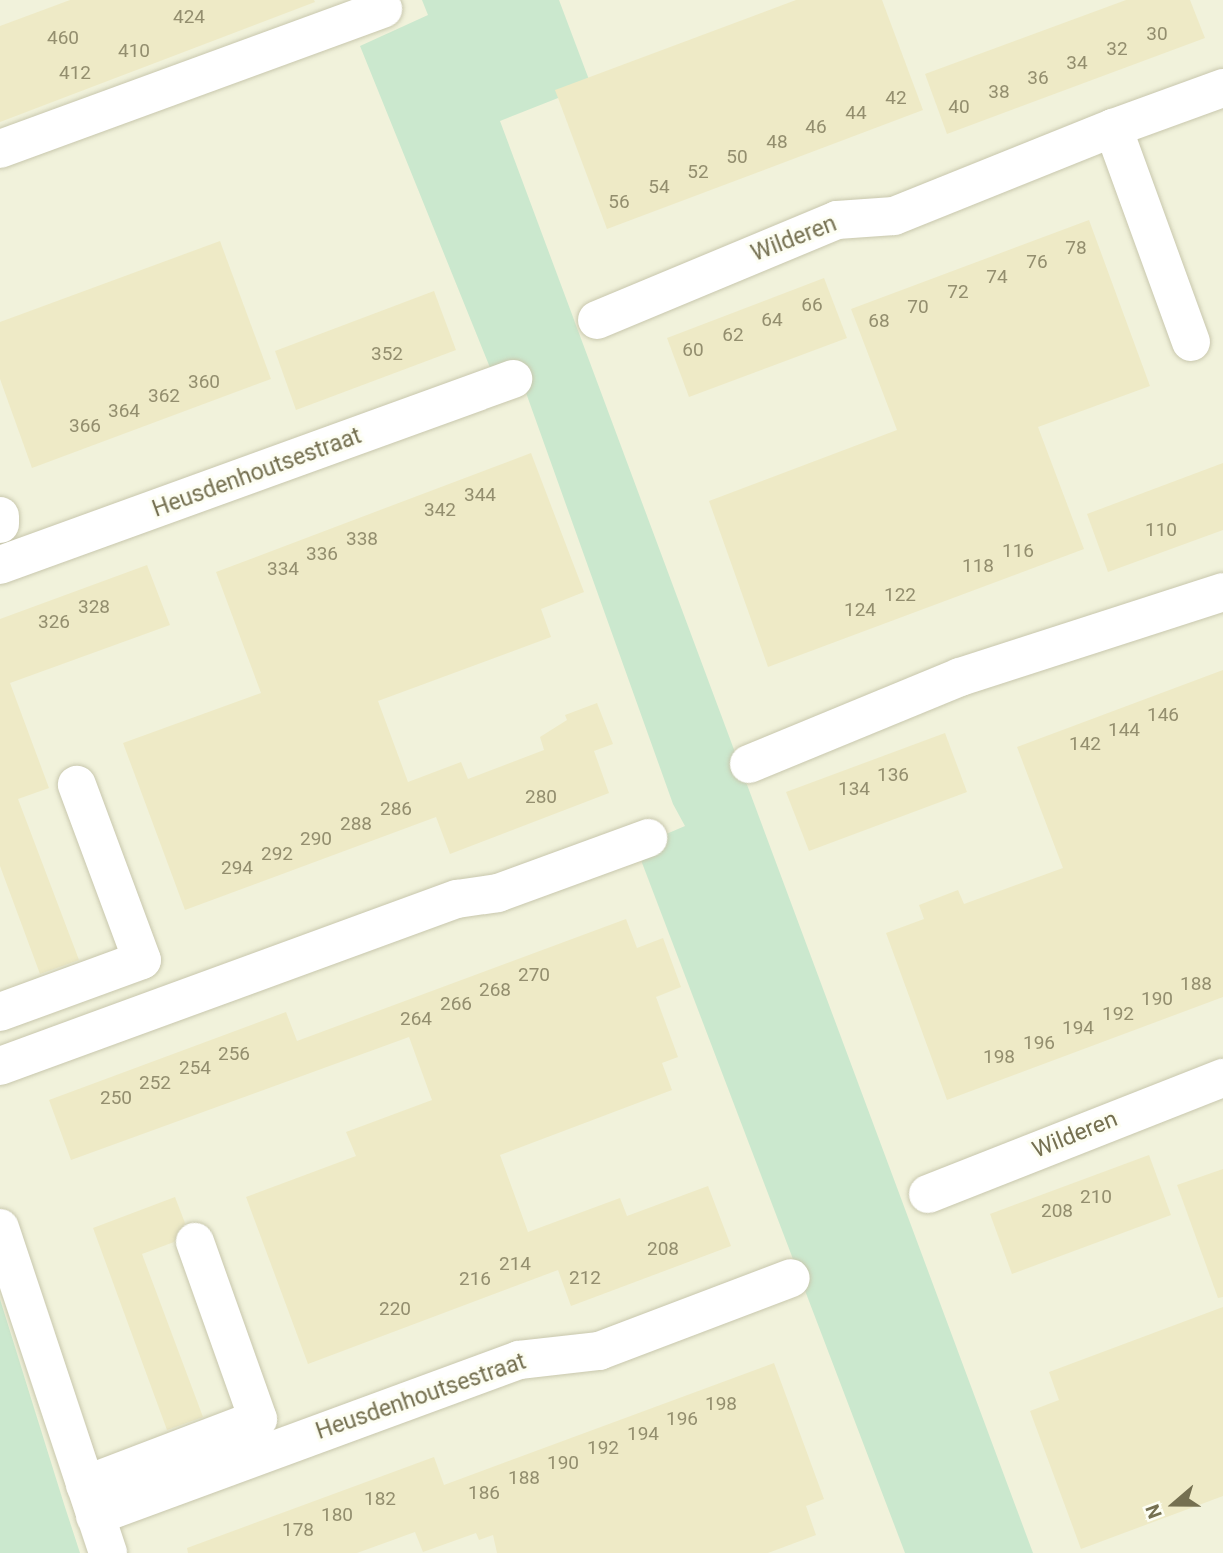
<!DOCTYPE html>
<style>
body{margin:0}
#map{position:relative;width:1223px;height:1553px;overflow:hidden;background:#fafbec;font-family:Roboto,sans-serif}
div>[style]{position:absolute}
.residential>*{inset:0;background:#f1f2db}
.green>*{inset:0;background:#cbe8ce}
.building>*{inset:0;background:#eeeac6}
.roads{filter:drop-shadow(0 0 2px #c8c7ad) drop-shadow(0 0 2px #c8c7ad)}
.minor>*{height:38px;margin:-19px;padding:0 19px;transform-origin:19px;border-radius:19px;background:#fff}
span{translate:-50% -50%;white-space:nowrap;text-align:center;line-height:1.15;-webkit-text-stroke:6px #fdfef3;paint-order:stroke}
.number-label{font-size:19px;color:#938e6e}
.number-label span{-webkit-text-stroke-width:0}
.street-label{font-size:23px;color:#757051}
.north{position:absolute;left:1139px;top:1469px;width:70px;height:70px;-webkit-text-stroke:5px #fdfef3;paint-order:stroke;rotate:250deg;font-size:19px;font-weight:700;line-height:28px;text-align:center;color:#757051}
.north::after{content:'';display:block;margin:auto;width:24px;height:32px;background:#757051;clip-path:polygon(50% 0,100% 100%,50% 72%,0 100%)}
</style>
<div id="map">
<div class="residential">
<div style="clip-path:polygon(0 0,1223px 0,1223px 1553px,0 1553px)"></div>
</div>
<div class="green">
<div style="clip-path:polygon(422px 0,559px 0,591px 85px,500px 121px,1033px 1553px,905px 1553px,636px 847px,685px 826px,673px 804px,515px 362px,491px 370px,360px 46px,428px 15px)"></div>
<div style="clip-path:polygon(0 1299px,64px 1504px,80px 1553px,0 1553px)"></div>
</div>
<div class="building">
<div style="clip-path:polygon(70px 0,314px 0,315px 2px,0 122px,0 26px)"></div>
<div style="clip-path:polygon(796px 0,882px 0,923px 110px,607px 229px,555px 90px)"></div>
<div style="clip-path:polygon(1126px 0,1190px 0,1205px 38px,947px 134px,925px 74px)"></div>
<div style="clip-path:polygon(1089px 220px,1150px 386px,1038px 427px,1084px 549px,768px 667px,709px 501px,897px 430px,851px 309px)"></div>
<div style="clip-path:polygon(220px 241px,271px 379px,32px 468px,0 379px,0 322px)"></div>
<div style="clip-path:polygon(824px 278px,847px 338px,689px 397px,667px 338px)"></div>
<div style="clip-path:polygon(434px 291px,456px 350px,296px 410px,275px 351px)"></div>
<div style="clip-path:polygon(531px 453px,584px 592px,541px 609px,551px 637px,378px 701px,408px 782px,461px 762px,468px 779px,544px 750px,540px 737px,567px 720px,565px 715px,597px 703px,613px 744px,594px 751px,609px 793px,450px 854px,436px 817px,185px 910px,123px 743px,261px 693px,216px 572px)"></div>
<div style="clip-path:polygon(1223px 463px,1223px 530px,1108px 572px,1087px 514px)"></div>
<div style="clip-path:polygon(147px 565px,170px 625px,10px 683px,49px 788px,18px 799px,79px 960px,40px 974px,0 866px,0 619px)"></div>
<div style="clip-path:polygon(1223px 670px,1223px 997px,947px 1100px,886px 933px,924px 919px,919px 905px,958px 890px,964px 904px,1063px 868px,1017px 747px)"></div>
<div style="clip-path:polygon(945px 733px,967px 792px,809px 851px,786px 792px)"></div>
<div style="clip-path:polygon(626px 919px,637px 948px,663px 938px,681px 987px,656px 997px,678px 1057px,662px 1063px,672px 1090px,500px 1155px,528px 1232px,620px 1198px,627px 1216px,708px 1186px,731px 1246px,571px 1306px,558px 1270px,308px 1364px,246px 1197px,356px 1156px,346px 1132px,432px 1100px,409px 1037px,71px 1160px,49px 1100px,286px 1012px,297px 1041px)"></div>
<div style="clip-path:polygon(1149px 1155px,1171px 1215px,1012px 1274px,990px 1214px)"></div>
<div style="clip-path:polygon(1223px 1169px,1223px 1297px,1218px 1298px,1177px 1185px)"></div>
<div style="clip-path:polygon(175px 1197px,185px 1223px,174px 1242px,142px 1254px,203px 1417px,167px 1430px,93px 1228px)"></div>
<div style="clip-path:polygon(1223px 1307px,1223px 1496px,1081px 1549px,1030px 1411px,1059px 1400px,1049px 1372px)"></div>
<div style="clip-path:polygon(774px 1363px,824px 1499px,806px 1506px,816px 1535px,768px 1553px,497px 1553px,493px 1535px,479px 1540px,476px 1533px,423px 1552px,415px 1532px,357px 1553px,188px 1553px,187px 1548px,434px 1457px,444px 1485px)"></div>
</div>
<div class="roads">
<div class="minor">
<div style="left:0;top:149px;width:408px;rotate:-20.1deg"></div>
<div style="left:597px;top:320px;width:260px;rotate:-22.6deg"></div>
<div style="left:837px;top:220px;width:57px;rotate:-4deg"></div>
<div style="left:894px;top:216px;width:236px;rotate:-21.9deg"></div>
<div style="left:1191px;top:342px;width:228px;rotate:-110deg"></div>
<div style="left:1113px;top:128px;width:117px;rotate:-20deg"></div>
<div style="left:0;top:516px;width:8px;rotate:90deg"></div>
<div style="left:0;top:565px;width:546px;rotate:-19.93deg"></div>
<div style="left:749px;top:764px;width:228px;rotate:-22.4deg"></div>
<div style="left:960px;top:677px;width:276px;rotate:-17.9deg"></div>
<div style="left:0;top:1012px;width:151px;rotate:-20.1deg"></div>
<div style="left:142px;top:960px;width:187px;rotate:-110.4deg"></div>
<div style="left:0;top:1066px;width:487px;rotate:-20.1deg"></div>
<div style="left:457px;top:899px;width:41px;rotate:-8.3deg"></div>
<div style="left:498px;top:893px;width:160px;rotate:-20.1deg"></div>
<div style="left:928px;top:1194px;width:317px;rotate:-21.5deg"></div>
<div style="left:0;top:1228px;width:342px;rotate:71.6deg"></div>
<div style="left:85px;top:1485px;width:185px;rotate:-20.9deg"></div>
<div style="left:258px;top:1419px;width:188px;rotate:-109.6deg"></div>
<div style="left:95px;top:1516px;width:452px;rotate:-20.2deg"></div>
<div style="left:519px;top:1360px;width:81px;rotate:-6.4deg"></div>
<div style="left:599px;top:1351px;width:205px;rotate:-20.8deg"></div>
</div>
</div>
<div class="number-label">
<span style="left:189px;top:17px">424</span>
<span style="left:1157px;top:34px">30</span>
<span style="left:63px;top:38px">460</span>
<span style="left:1117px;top:49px">32</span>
<span style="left:134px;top:51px">410</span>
<span style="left:1077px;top:63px">34</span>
<span style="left:75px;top:73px">412</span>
<span style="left:1038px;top:78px">36</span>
<span style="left:999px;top:92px">38</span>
<span style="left:896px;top:98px">42</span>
<span style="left:959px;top:107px">40</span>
<span style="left:856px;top:113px">44</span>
<span style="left:816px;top:127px">46</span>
<span style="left:777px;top:142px">48</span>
<span style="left:737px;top:157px">50</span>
<span style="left:698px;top:172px">52</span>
<span style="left:659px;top:187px">54</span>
<span style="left:619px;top:202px">56</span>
<span style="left:1076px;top:248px">78</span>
<span style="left:1037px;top:262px">76</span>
<span style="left:997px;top:277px">74</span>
<span style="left:958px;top:292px">72</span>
<span style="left:812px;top:305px">66</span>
<span style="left:918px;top:307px">70</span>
<span style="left:772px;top:320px">64</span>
<span style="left:879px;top:321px">68</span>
<span style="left:733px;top:335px">62</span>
<span style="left:693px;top:350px">60</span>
<span style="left:387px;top:354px">352</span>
<span style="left:204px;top:382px">360</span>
<span style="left:164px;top:396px">362</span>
<span style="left:124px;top:411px">364</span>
<span style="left:85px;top:426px">366</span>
<span style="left:480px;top:495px">344</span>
<span style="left:440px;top:510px">342</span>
<span style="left:1161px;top:530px">110</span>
<span style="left:362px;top:539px">338</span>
<span style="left:1018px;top:551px">116</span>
<span style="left:322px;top:554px">336</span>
<span style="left:978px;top:566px">118</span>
<span style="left:283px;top:569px">334</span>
<span style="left:900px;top:595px">122</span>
<span style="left:94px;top:607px">328</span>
<span style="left:860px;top:610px">124</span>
<span style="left:54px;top:622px">326</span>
<span style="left:1163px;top:715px">146</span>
<span style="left:1124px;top:730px">144</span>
<span style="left:1085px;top:744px">142</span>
<span style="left:893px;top:775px">136</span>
<span style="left:854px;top:789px">134</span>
<span style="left:541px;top:797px">280</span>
<span style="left:396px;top:809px">286</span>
<span style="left:356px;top:824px">288</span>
<span style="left:316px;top:839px">290</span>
<span style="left:277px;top:854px">292</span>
<span style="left:237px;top:868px">294</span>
<span style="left:534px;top:975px">270</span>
<span style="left:1196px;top:984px">188</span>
<span style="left:495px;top:990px">268</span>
<span style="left:1157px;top:999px">190</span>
<span style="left:456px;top:1004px">266</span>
<span style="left:1118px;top:1014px">192</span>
<span style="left:416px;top:1019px">264</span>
<span style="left:1078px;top:1028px">194</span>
<span style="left:1039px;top:1043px">196</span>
<span style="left:234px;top:1054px">256</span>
<span style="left:999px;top:1057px">198</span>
<span style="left:195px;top:1068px">254</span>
<span style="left:155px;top:1083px">252</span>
<span style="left:116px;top:1098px">250</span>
<span style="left:1096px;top:1197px">210</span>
<span style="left:1057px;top:1211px">208</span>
<span style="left:663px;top:1249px">208</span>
<span style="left:515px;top:1264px">214</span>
<span style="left:585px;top:1278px">212</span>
<span style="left:475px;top:1279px">216</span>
<span style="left:395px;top:1309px">220</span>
<span style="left:721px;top:1404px">198</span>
<span style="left:682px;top:1419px">196</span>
<span style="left:643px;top:1434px">194</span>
<span style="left:603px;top:1448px">192</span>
<span style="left:563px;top:1463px">190</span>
<span style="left:524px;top:1478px">188</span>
<span style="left:484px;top:1493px">186</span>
<span style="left:380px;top:1499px">182</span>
<span style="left:337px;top:1515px">180</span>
<span style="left:298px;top:1530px">178</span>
</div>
<div class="street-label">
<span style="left:794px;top:239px;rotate:-21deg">Wilderen</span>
<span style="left:257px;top:473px;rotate:-20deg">Heusdenhoutsestraat</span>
<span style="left:1075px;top:1135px;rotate:-22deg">Wilderen</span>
<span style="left:421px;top:1397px;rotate:-19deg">Heusdenhoutsestraat</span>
</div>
<div class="north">N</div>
</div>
